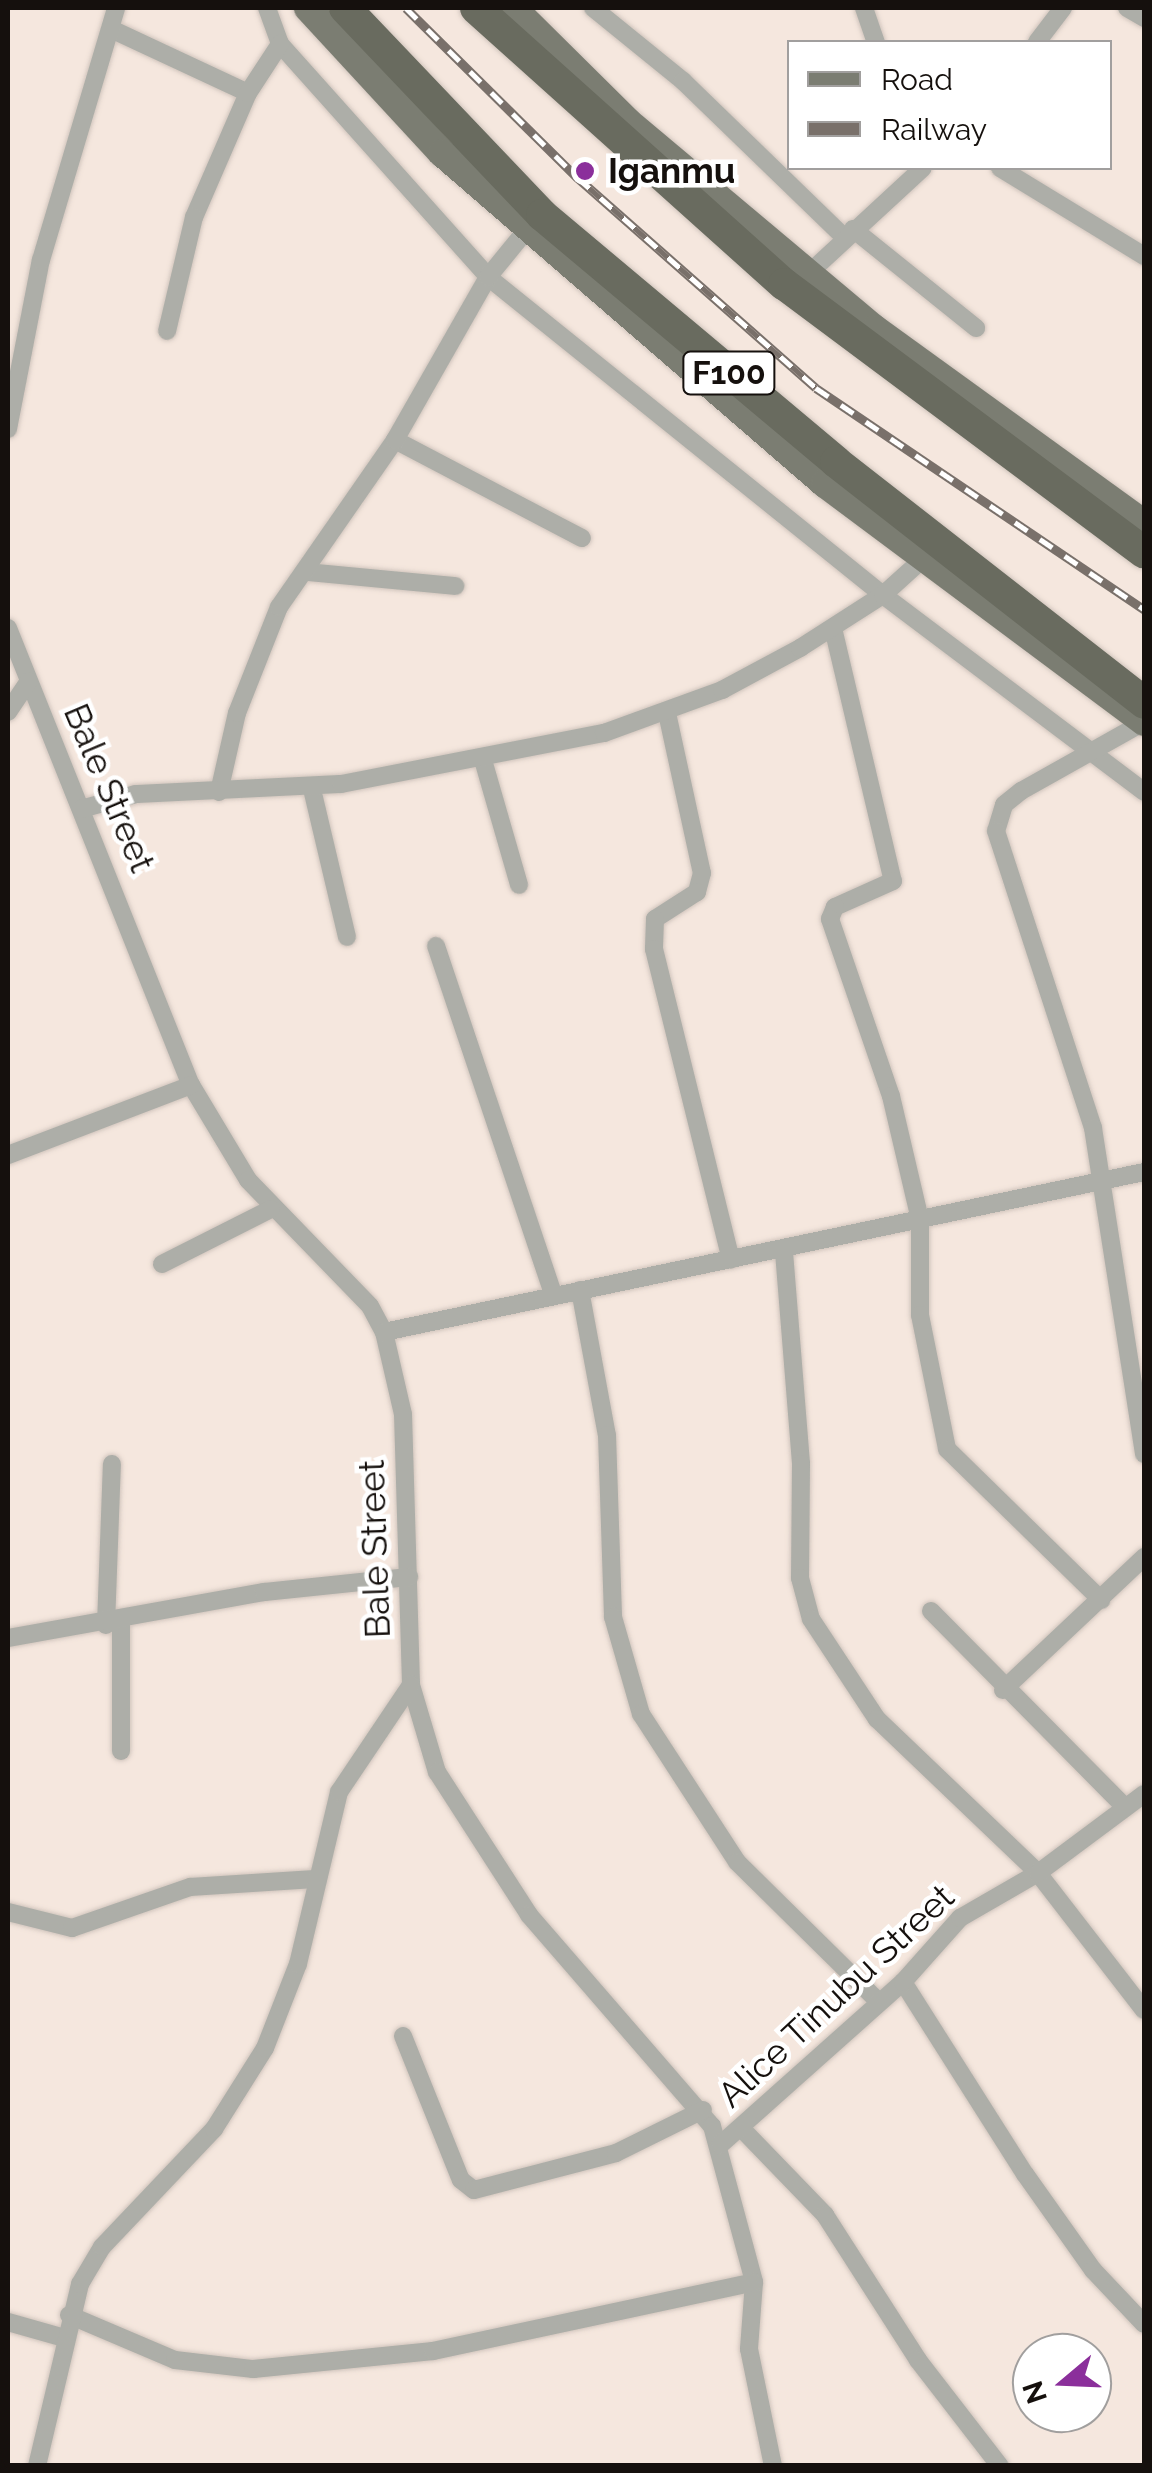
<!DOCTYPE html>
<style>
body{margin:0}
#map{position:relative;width:1152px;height:2473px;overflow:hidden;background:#f5e7de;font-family:Raleway,sans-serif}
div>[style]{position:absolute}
.roads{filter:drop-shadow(0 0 2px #d1c5bd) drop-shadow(0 0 2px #d1c5bd)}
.street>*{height:18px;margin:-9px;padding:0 9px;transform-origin:9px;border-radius:9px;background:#adaea8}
.primary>*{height:28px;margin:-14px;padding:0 14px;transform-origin:14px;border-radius:14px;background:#7b7d72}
.highway>*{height:32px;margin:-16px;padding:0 16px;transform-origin:16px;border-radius:16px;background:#696b5f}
.rail>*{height:9px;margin-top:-4.5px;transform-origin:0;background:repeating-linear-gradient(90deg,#fff 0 15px,#79706a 0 30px);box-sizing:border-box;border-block:2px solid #79706a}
.dots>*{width:28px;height:28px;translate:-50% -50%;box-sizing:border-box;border:5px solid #fff;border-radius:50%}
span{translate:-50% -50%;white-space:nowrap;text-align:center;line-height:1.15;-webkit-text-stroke:9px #fff;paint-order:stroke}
.shield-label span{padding:2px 8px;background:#fff;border:2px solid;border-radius:8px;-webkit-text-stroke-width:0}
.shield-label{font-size:32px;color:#15100d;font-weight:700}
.poi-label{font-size:35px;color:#15100d;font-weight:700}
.left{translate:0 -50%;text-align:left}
.street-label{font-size:35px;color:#15100d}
.frame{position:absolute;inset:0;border:10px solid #15100d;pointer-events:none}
.legend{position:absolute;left:787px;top:40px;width:325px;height:130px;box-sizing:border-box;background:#fff;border:2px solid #a19f9e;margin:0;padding:12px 18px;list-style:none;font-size:30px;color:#15100d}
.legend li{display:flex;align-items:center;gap:20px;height:50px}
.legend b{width:50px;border:2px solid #a19f9e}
.north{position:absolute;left:1012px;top:2333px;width:100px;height:100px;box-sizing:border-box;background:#fff;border:2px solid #a19f9e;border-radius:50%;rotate:251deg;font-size:28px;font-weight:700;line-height:40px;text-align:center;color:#15100d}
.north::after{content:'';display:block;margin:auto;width:35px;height:45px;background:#8b2f9b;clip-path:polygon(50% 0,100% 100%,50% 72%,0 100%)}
</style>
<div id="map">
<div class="roads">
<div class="street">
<div style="left:267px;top:8px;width:38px;rotate:70deg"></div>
<div style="left:280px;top:44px;width:312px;rotate:48.2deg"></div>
<div style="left:488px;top:277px;width:507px;rotate:38.84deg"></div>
<div style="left:883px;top:595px;width:327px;rotate:37deg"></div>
<div style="left:593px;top:8px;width:116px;rotate:39deg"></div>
<div style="left:683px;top:81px;width:224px;rotate:44.1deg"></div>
<div style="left:864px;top:8px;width:36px;rotate:71deg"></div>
<div style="left:1127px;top:8px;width:20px;rotate:30deg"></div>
<div style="left:111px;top:29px;width:151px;rotate:25deg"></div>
<div style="left:248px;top:93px;width:135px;rotate:113.5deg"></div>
<div style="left:194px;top:217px;width:117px;rotate:103.3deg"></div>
<div style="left:1037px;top:42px;width:43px;rotate:-52.6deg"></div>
<div style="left:248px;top:93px;width:59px;rotate:-56.9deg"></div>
<div style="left:1000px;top:168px;width:169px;rotate:31.4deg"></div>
<div style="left:853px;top:229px;width:158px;rotate:38.8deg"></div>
<div style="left:808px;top:274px;width:156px;rotate:-42.7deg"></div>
<div style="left:8px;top:429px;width:172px;rotate:-79deg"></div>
<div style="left:41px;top:260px;width:263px;rotate:-73.4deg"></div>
<div style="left:395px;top:440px;width:211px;rotate:27.7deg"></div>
<div style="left:307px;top:572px;width:149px;rotate:5.4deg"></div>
<div style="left:8px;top:628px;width:492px;rotate:68.2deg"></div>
<div style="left:191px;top:1085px;width:111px;rotate:59deg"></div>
<div style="left:248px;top:1180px;width:175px;rotate:45.9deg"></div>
<div style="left:370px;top:1306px;width:30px;rotate:62deg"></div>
<div style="left:384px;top:1332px;width:84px;rotate:77deg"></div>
<div style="left:403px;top:1414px;width:271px;rotate:88.3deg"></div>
<div style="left:411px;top:1685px;width:91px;rotate:73.4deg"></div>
<div style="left:437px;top:1772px;width:170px;rotate:57.2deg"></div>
<div style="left:529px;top:1915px;width:279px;rotate:49.1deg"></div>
<div style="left:712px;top:2126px;width:162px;rotate:74.9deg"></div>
<div style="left:754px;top:2282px;width:67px;rotate:94.3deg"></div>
<div style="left:749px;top:2349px;width:119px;rotate:78.4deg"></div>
<div style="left:833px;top:628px;width:260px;rotate:76.7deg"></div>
<div style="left:893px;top:881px;width:64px;rotate:155.9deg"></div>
<div style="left:835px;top:907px;width:13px;rotate:113deg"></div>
<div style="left:830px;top:919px;width:187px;rotate:71deg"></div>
<div style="left:891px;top:1096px;width:127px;rotate:76.8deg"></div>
<div style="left:920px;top:1220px;width:95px;rotate:90deg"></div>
<div style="left:920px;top:1315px;width:137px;rotate:78.6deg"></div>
<div style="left:947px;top:1449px;width:216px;rotate:44.4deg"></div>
<div style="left:8px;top:712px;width:37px;rotate:-56deg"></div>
<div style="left:667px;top:713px;width:164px;rotate:77.7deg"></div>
<div style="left:702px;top:873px;width:20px;rotate:105deg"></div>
<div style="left:697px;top:892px;width:50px;rotate:147.3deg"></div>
<div style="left:655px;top:919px;width:30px;rotate:92deg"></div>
<div style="left:654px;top:949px;width:320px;rotate:76.1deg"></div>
<div style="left:1144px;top:722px;width:141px;rotate:150.7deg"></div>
<div style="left:1021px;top:791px;width:22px;rotate:141deg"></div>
<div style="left:1004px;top:805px;width:27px;rotate:107deg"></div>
<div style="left:996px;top:831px;width:312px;rotate:71.9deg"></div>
<div style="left:1093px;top:1128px;width:330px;rotate:81.1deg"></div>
<div style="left:483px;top:760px;width:130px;rotate:73.9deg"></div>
<div style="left:312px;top:789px;width:152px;rotate:76.7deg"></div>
<div style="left:219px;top:792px;width:81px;rotate:-77.2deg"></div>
<div style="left:237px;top:713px;width:114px;rotate:-68.4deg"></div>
<div style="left:279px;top:607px;width:203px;rotate:-55.2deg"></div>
<div style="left:395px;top:440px;width:188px;rotate:-60.3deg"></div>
<div style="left:488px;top:277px;width:63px;rotate:-50.8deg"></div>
<div style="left:81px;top:809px;width:57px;rotate:-15.3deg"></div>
<div style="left:136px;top:794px;width:205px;rotate:-2.8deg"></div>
<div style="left:341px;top:784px;width:268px;rotate:-11deg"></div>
<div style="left:604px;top:733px;width:126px;rotate:-20deg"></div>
<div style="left:722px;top:690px;width:89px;rotate:-28.3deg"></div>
<div style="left:800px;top:648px;width:98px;rotate:-32.6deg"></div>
<div style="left:883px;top:595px;width:55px;rotate:-42.1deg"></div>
<div style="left:436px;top:946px;width:366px;rotate:71.4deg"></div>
<div style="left:8px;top:1155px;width:196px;rotate:-20.9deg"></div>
<div style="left:784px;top:1252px;width:213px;rotate:85.4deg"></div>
<div style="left:801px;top:1464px;width:114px;rotate:90.5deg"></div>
<div style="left:800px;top:1578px;width:42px;rotate:75deg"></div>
<div style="left:811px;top:1619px;width:120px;rotate:56.6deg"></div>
<div style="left:877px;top:1719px;width:223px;rotate:43.7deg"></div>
<div style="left:1038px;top:1873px;width:173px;rotate:52.3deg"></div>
<div style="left:162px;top:1264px;width:122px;rotate:-26.8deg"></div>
<div style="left:580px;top:1290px;width:147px;rotate:79.5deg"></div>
<div style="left:607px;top:1435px;width:182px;rotate:88.1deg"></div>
<div style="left:613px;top:1617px;width:101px;rotate:73.9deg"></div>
<div style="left:641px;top:1714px;width:176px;rotate:57deg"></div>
<div style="left:737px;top:1862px;width:198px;rotate:44.6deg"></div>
<div style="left:384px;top:1332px;width:777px;rotate:-11.89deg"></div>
<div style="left:931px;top:1611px;width:272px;rotate:45.3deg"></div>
<div style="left:121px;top:1622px;width:129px;rotate:90deg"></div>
<div style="left:106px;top:1625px;width:161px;rotate:-87.9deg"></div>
<div style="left:8px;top:1638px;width:260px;rotate:-10.2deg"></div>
<div style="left:264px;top:1592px;width:146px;rotate:-5.9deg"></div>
<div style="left:1003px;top:1690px;width:194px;rotate:-43.3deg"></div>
<div style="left:8px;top:1912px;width:66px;rotate:14deg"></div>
<div style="left:72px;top:1928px;width:125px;rotate:-19.2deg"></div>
<div style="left:190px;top:1887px;width:125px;rotate:-3.7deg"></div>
<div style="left:903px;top:1982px;width:227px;rotate:57.6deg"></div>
<div style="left:1025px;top:2174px;width:118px;rotate:54.7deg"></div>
<div style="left:1093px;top:2270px;width:74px;rotate:46.6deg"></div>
<div style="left:403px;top:2036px;width:155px;rotate:68.1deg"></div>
<div style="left:461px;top:2180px;width:16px;rotate:38deg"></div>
<div style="left:474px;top:2190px;width:147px;rotate:-14.6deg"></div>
<div style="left:616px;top:2153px;width:97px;rotate:-26.3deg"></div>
<div style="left:742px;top:2129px;width:120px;rotate:46deg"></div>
<div style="left:825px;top:2215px;width:172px;rotate:57.3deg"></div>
<div style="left:918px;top:2360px;width:134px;rotate:52.3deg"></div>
<div style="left:720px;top:2145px;width:245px;rotate:-41.7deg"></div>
<div style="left:903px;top:1982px;width:86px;rotate:-48.3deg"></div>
<div style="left:960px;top:1918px;width:90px;rotate:-30deg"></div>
<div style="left:1038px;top:1873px;width:132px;rotate:-36.7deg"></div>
<div style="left:69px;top:2315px;width:115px;rotate:23deg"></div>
<div style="left:175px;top:2360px;width:79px;rotate:6.6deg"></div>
<div style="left:253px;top:2369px;width:181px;rotate:-5.7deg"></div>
<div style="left:433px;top:2351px;width:328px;rotate:-12.1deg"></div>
<div style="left:8px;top:2322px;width:55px;rotate:15.8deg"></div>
<div style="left:37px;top:2466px;width:187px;rotate:-76.7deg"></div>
<div style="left:80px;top:2284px;width:43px;rotate:-59.3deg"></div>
<div style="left:102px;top:2247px;width:163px;rotate:-46.5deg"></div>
<div style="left:214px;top:2129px;width:96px;rotate:-57.8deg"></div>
<div style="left:265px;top:2048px;width:90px;rotate:-68.6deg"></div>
<div style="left:298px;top:1964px;width:177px;rotate:-76.6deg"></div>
<div style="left:339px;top:1792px;width:129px;rotate:-56.1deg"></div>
</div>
<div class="primary">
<div style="left:308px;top:8px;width:197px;rotate:47.3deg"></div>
<div style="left:442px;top:153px;width:506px;rotate:40.83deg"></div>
<div style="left:825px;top:484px;width:398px;rotate:36.7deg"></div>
<div style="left:513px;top:8px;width:162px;rotate:44.7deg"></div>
<div style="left:628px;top:122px;width:322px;rotate:40deg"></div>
<div style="left:875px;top:329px;width:332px;rotate:35.9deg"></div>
</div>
<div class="highway">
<div style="left:345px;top:8px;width:286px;rotate:46.4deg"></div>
<div style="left:542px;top:215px;width:384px;rotate:40deg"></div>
<div style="left:836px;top:462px;width:391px;rotate:38deg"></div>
<div style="left:476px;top:8px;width:414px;rotate:41.9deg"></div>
<div style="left:784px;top:284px;width:449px;rotate:36.7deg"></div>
</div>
</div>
<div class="rail">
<div style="left:406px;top:8px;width:242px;rotate:44.7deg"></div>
<div style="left:578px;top:178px;width:317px;rotate:41.4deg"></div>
<div style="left:816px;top:388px;width:396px;rotate:34deg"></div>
</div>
<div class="dots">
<div style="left:585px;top:171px;background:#8b2f9b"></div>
</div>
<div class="shield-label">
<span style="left:729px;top:373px">F100</span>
</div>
<div class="poi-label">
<span class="left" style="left:608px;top:171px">Iganmu</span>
</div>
<div class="street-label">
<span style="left:109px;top:788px;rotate:67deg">Bale Street</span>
<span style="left:375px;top:1549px;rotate:-92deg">Bale Street</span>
<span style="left:836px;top:1996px;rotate:-43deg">Alice Tinubu Street</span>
</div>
<div class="frame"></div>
<ul class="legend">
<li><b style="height:12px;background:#7b7d72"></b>Road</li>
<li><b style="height:12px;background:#79706a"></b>Railway</li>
</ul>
<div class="north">N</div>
</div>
